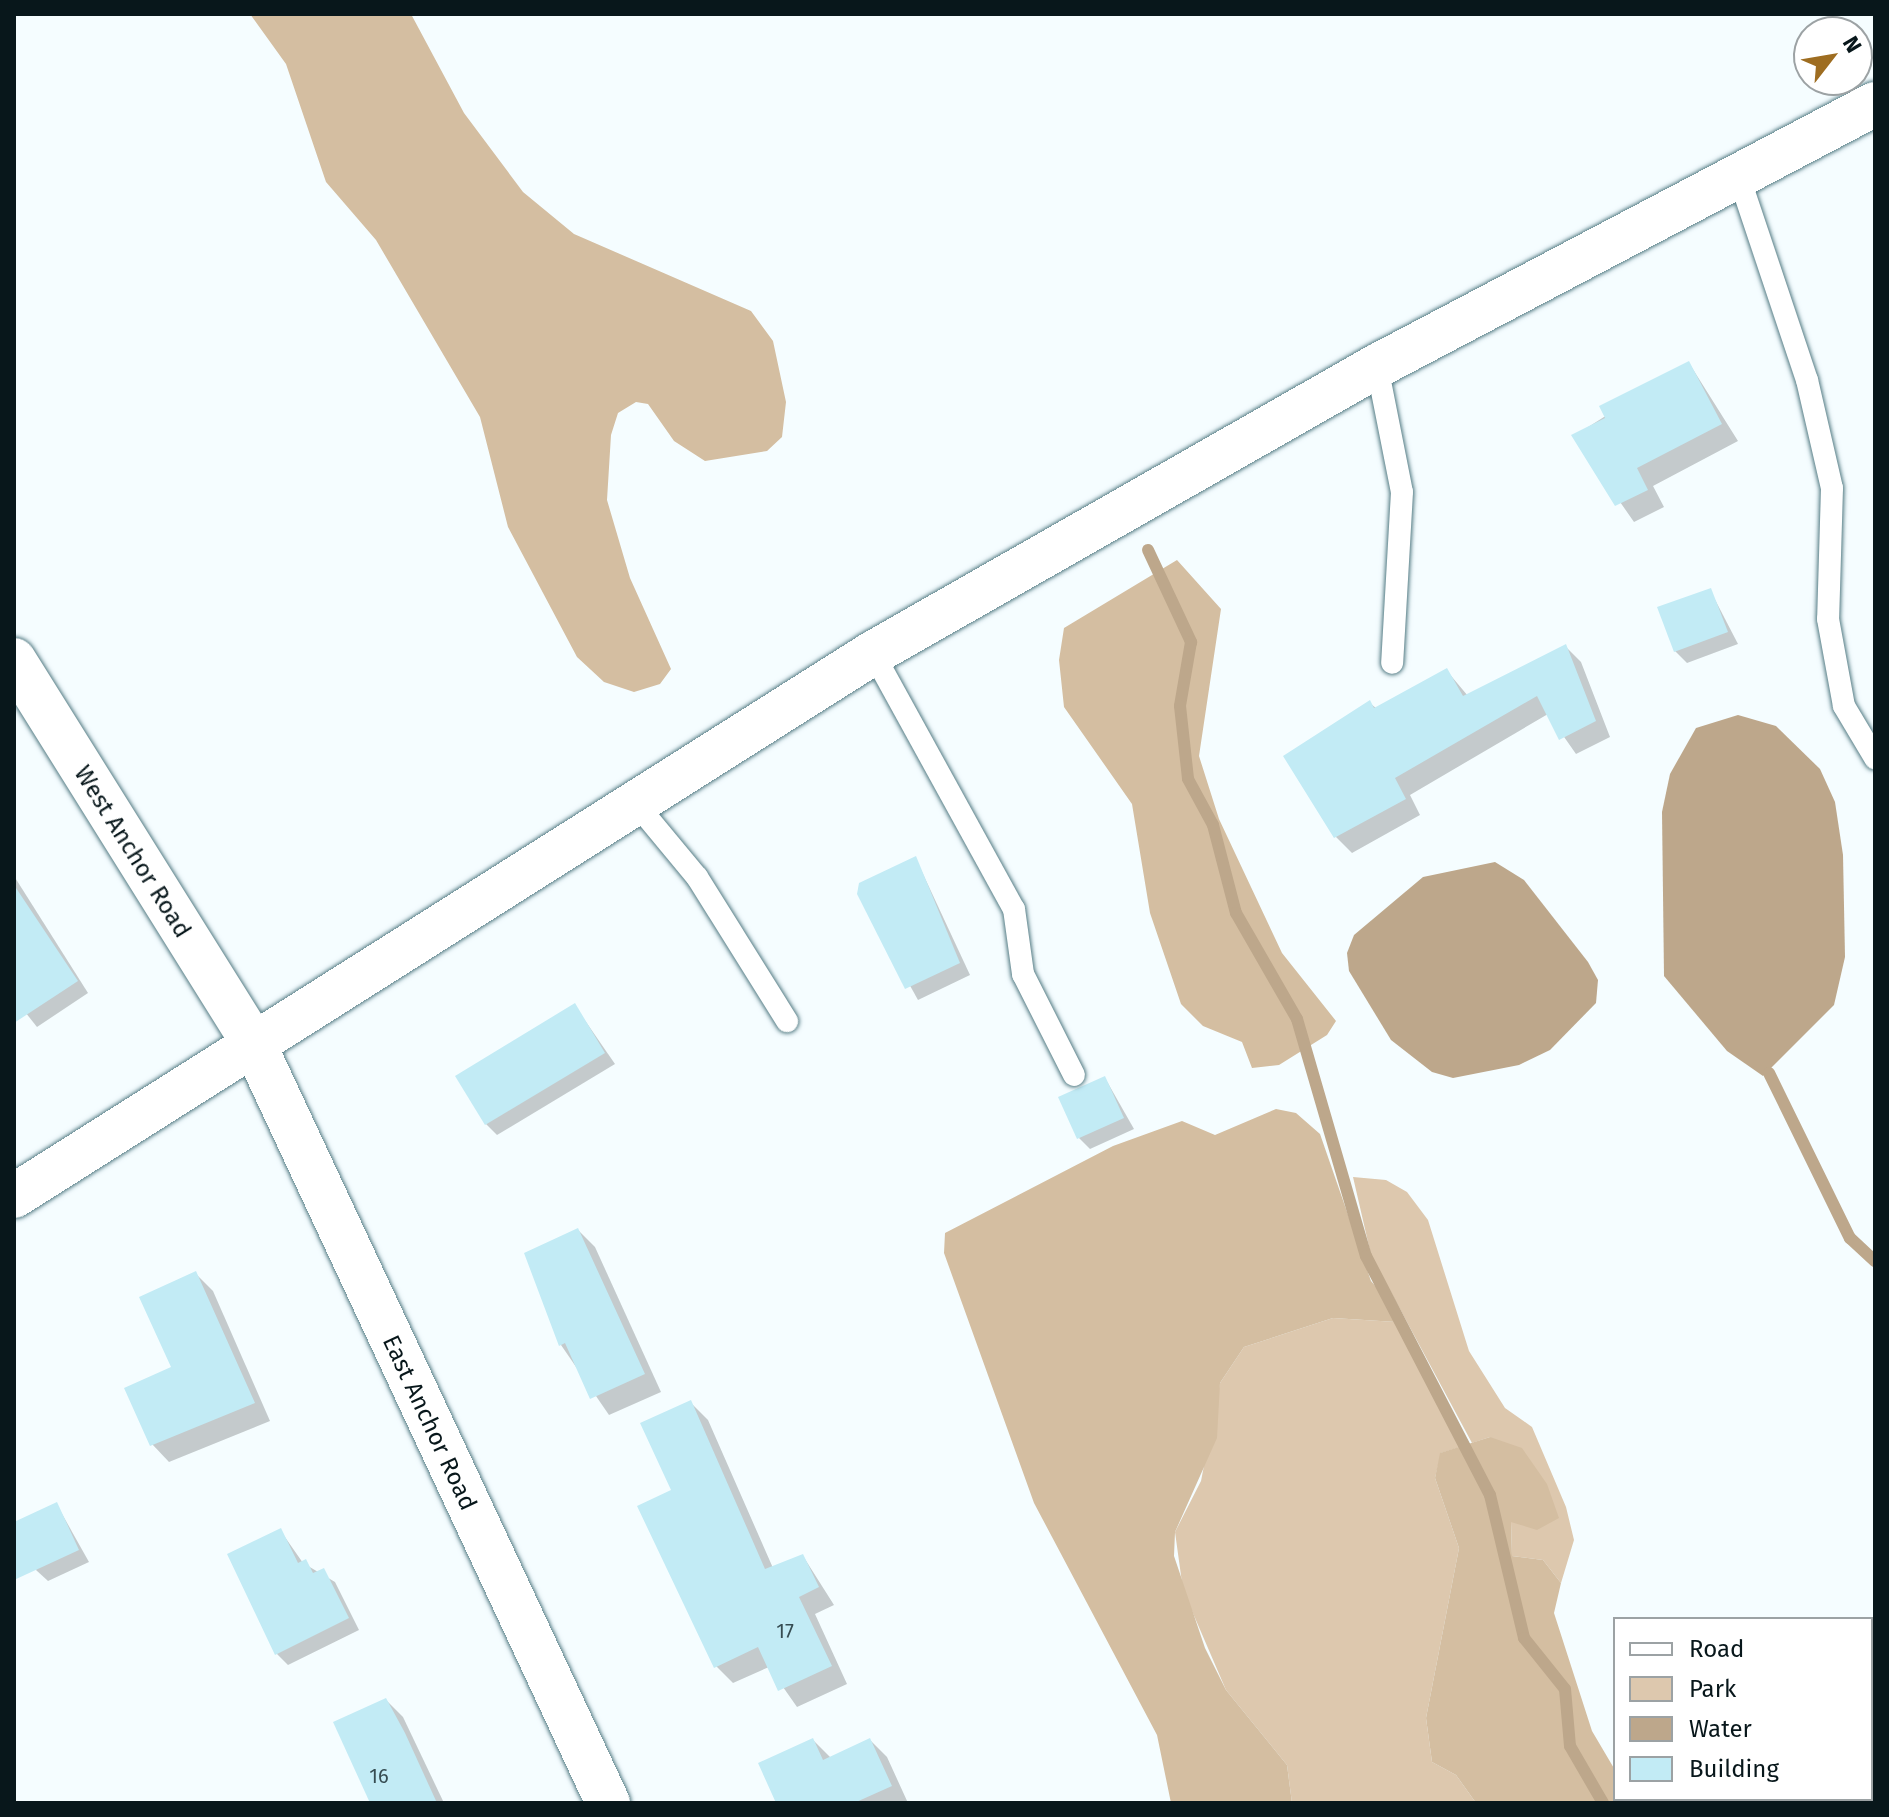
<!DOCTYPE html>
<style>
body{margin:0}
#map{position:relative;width:1889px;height:1817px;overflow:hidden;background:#f5fdff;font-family:"Fira Sans",sans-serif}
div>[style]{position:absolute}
.green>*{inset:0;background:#ddc8ae}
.forest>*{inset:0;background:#d4bea1}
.water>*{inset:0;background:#bda78b}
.shadow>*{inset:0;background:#0003}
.stream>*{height:12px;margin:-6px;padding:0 6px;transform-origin:6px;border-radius:6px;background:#bda78b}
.building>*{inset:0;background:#c2ebf5}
.roads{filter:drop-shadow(0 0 2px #567d86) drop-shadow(0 0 2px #567d86)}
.lane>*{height:22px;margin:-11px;padding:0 11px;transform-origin:11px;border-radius:11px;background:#fff}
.street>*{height:44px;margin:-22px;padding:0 22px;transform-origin:22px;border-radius:22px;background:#fff}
.secondary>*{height:44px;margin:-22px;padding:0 22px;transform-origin:22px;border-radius:22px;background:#fff}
span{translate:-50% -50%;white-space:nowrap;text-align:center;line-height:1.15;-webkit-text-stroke:6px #fff;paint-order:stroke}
.number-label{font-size:20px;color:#364c52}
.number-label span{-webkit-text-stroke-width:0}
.street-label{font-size:24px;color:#08171b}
.frame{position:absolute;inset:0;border:16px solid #08171b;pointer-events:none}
.legend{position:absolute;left:1613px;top:1617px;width:260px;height:184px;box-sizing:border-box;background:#fff;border:2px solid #9ca2a4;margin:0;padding:10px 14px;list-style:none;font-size:24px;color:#08171b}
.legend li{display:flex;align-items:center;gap:16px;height:40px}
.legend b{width:40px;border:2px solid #9ca2a4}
.north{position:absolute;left:1793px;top:16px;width:80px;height:80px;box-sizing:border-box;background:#fff;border:2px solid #9ca2a4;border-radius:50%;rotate:59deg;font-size:22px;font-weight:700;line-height:32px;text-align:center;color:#08171b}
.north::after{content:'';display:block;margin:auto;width:28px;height:36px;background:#9e6d21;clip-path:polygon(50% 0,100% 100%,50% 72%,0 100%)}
</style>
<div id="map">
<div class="green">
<div style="clip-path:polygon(1353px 1177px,1386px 1180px,1407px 1192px,1428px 1220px,1469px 1351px,1505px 1408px,1532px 1427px,1566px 1507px,1574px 1540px,1561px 1583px,1543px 1560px,1512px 1556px,1511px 1522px,1522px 1521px,1490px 1437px,1472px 1443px,1371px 1255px)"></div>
<div style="clip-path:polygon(1333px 1318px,1396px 1322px,1463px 1446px,1441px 1453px,1435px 1478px,1459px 1548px,1426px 1718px,1432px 1762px,1456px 1775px,1476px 1803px,1292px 1803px,1287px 1765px,1226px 1690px,1183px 1590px,1175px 1532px,1201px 1481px,1220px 1383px,1244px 1347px)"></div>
</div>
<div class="forest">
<div style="clip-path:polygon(250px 14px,411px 14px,464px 113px,523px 192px,574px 234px,751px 311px,773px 341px,786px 402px,782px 437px,767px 451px,705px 461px,674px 441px,648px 404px,636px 402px,618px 413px,611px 435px,607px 500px,630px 578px,671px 669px,660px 684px,634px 692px,604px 682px,577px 657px,508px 527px,480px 417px,376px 240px,326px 182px,286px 64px)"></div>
<div style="clip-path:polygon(1177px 560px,1221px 609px,1199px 756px,1219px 819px,1282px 953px,1336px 1021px,1327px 1035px,1279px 1065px,1252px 1068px,1242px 1042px,1203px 1026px,1181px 1004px,1150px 913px,1132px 804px,1064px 707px,1059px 660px,1064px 628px)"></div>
<div style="clip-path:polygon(1276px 1109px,1296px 1113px,1320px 1134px,1371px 1281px,1395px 1309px,1396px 1322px,1333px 1318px,1244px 1347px,1220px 1383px,1217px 1438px,1175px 1532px,1174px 1556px,1205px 1648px,1226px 1690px,1287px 1765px,1292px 1803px,1171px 1803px,1157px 1735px,1034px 1503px,944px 1253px,945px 1233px,1113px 1146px,1182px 1121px,1215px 1135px)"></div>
<div style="clip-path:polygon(1490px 1437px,1522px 1448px,1547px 1484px,1559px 1518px,1537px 1530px,1511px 1522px,1512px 1556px,1543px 1560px,1561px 1583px,1554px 1613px,1592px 1731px,1615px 1770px,1615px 1799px,1638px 1803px,1476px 1803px,1456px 1775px,1432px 1762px,1426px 1718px,1459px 1548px,1435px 1478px,1440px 1453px)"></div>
</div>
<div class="water">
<div style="clip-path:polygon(1738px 715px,1776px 726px,1820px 769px,1835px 802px,1843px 855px,1845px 957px,1834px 1005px,1763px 1076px,1727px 1051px,1664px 976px,1662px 812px,1670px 774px,1696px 728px)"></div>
<div style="clip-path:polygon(1495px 862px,1524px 880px,1588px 962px,1598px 980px,1596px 1003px,1550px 1050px,1519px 1065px,1453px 1078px,1432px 1072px,1391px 1040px,1349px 971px,1347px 953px,1354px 935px,1423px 877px)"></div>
</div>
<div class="shadow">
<div style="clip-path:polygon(1689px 363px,1738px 441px,1653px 486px,1664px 507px,1634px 522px,1574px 436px)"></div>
<div style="clip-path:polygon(1710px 590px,1738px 644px,1687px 663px,1675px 651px)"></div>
<div style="clip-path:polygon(1565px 646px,1581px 662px,1610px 737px,1576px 754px,1548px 714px,1410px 795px,1420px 815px,1352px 853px,1336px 837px,1370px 703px,1377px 709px,1447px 671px,1468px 696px)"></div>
<div style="clip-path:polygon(916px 859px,970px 975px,918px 1000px,859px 894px)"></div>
<div style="clip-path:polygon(14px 876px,88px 993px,37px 1027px,14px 998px)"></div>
<div style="clip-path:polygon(575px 1006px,615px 1064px,497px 1135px,486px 1124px)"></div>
<div style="clip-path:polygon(1105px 1078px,1134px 1129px,1090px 1149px,1079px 1138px)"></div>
<div style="clip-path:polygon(578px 1230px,595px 1247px,661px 1392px,609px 1415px,561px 1345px)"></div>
<div style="clip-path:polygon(196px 1274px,213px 1291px,270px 1421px,169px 1462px,152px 1444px)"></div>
<div style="clip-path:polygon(691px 1403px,708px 1420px,773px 1568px,803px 1556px,834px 1605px,815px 1614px,847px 1684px,797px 1707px,769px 1667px,733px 1683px,716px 1666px,673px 1491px)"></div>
<div style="clip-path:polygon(57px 1505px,89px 1562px,48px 1581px,36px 1570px)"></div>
<div style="clip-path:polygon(280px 1530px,303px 1563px,335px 1582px,359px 1630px,288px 1665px,277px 1654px)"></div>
<div style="clip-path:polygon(386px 1700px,403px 1717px,444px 1803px,372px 1803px)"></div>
<div style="clip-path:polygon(813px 1740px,831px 1758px,870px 1740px,887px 1757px,908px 1803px,777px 1803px)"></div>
</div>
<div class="stream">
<div style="left:1148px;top:550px;width:102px;rotate:64.9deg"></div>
<div style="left:1191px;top:642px;width:65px;rotate:99.8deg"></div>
<div style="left:1180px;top:706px;width:73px;rotate:83.7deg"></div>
<div style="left:1188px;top:779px;width:52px;rotate:61.5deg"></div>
<div style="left:1213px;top:825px;width:91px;rotate:75.4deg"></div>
<div style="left:1236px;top:913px;width:122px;rotate:60.1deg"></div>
<div style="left:1297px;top:1019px;width:247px;rotate:73.8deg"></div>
<div style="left:1366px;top:1256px;width:269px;rotate:62.6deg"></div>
<div style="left:1490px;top:1495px;width:147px;rotate:76.6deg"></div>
<div style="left:1524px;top:1638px;width:65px;rotate:51.2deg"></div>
<div style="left:1565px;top:1689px;width:57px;rotate:85deg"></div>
<div style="left:1570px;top:1746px;width:66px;rotate:59.9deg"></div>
<div style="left:1769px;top:1073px;width:184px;rotate:63.9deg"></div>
<div style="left:1850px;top:1238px;width:34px;rotate:43deg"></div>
</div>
<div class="building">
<div style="clip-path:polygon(1689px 361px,1722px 424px,1637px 468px,1648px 490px,1615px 506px,1571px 435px,1605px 418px,1599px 406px)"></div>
<div style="clip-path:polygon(1711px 588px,1728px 632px,1674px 652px,1657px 607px)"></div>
<div style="clip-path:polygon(1566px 644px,1596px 721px,1559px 740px,1537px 696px,1395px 778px,1406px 799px,1334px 838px,1283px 756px,1370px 700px,1374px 708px,1447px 668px,1463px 696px)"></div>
<div style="clip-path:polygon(916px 856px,960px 963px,905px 989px,857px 894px,859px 883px)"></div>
<div style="clip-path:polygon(14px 885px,78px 981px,14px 1023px)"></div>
<div style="clip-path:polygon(575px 1003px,605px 1053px,485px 1125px,455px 1076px)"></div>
<div style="clip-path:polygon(1105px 1076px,1124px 1118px,1077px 1139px,1058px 1097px)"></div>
<div style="clip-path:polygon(578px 1228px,645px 1374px,590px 1399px,565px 1343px,559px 1346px,524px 1253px)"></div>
<div style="clip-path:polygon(196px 1271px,255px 1403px,150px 1446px,124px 1388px,171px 1367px,139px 1297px)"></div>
<div style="clip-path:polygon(691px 1400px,765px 1569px,803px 1554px,819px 1587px,799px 1597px,832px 1666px,778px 1691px,758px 1647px,714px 1668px,637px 1506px,671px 1490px,640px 1423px)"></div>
<div style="clip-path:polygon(57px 1502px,79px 1550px,14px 1580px,14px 1522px)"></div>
<div style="clip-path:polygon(281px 1528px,298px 1563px,306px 1559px,313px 1573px,324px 1568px,349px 1618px,275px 1655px,227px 1554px)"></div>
<div style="clip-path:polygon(386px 1698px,405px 1733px,437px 1803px,370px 1803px,333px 1722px)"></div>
<div style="clip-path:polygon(813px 1738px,823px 1760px,870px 1738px,892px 1786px,854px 1803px,776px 1803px,758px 1763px)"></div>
</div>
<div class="roads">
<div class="lane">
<div style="left:1738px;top:174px;width:217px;rotate:71.5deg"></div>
<div style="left:1807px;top:380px;width:111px;rotate:77deg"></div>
<div style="left:1832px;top:488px;width:131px;rotate:91.7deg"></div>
<div style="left:1828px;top:619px;width:88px;rotate:79.6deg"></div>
<div style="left:1844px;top:706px;width:61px;rotate:59.2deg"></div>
<div style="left:1377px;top:366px;width:128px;rotate:78.8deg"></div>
<div style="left:1402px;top:492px;width:171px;rotate:93.3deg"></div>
<div style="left:873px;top:653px;width:292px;rotate:61.2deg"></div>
<div style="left:1014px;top:909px;width:66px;rotate:82.1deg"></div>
<div style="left:1023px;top:974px;width:113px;rotate:63.2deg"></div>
<div style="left:633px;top:800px;width:100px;rotate:50.3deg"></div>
<div style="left:697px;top:877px;width:170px;rotate:58deg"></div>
</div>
<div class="street">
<div style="left:14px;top:660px;width:451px;rotate:58deg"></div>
<div style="left:253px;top:1042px;width:840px;rotate:64.99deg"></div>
</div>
<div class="secondary">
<div style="left:14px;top:1196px;width:1016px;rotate:-32.3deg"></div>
<div style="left:873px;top:653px;width:580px;rotate:-29.66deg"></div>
<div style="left:1377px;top:366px;width:563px;rotate:-27.75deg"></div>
</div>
</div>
<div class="number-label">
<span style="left:785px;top:1631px">17</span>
<span style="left:379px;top:1776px">16</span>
</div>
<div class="street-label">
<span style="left:132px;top:852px;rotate:58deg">West Anchor Road</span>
<span style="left:429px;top:1423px;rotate:65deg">East Anchor Road</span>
</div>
<div class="frame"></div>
<ul class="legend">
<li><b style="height:10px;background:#fff"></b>Road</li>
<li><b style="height:22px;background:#ddc8ae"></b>Park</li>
<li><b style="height:22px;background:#bda78b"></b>Water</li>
<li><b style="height:22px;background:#c2ebf5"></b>Building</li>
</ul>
<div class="north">N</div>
</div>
